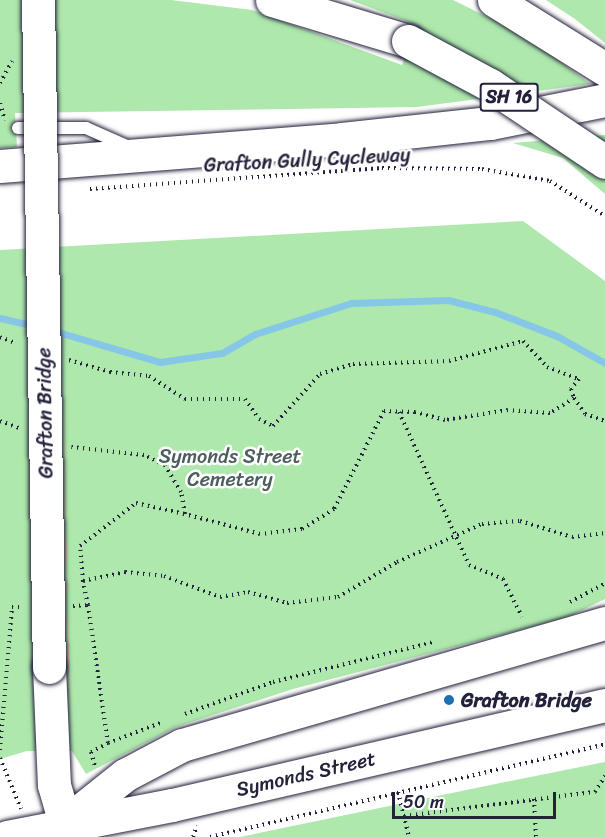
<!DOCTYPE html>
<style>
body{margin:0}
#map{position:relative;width:605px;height:837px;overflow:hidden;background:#fff;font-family:Sriracha,sans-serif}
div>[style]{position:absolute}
.green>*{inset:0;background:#aee8ac}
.stream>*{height:7px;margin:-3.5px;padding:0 3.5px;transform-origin:3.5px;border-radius:3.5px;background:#86c7e7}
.building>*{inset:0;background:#eec29e}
.path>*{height:4px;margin-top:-2px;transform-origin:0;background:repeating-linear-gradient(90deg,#22223b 0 1.5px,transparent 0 6px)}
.roads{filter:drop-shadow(0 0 2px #22223b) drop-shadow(0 0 2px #22223b)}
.lane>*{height:12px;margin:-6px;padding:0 6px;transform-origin:6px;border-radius:6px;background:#fff}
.secondary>*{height:33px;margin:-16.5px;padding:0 16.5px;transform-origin:16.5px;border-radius:16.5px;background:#fff}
.highway>*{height:33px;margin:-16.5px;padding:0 16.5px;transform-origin:16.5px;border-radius:16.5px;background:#fff}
.bridges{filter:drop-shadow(0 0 2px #22223b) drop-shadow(0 0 2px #22223b)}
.secondary-bridge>*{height:33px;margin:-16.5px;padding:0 16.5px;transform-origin:16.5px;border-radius:16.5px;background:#fff}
.highway-bridge>*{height:33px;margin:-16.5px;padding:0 16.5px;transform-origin:16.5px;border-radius:16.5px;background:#fff}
.dots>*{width:16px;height:16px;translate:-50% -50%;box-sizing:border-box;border:3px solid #fff;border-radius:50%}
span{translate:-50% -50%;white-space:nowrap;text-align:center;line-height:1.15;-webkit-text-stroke:5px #fff;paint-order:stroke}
.shield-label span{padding:2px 4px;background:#fff;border:2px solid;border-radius:4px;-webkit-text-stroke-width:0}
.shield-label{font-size:18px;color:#22223b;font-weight:700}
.street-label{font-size:20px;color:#22223b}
.park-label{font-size:20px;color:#4c5d5d}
.poi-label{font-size:20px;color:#22223b;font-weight:700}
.left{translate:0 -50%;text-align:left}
.scale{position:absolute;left:392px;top:792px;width:164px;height:27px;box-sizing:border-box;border:3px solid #22223b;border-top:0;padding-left:8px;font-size:18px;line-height:21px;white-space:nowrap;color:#22223b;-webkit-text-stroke:4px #fff;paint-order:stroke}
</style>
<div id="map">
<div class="green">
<div style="clip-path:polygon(0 0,171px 0,252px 10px,402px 65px,417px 25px,350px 0,453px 0,526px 36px,590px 84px,417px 107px,15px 113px,17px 147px,0 148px)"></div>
<div style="clip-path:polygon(546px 0,605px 0,605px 43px,575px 19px)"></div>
<div style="clip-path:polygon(605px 135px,605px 194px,563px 158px,513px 143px)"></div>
<div style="clip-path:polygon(523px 221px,605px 281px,605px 599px,566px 618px,293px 689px,176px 727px,86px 774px,72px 751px,27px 751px,0 759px,0 250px)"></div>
<div style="clip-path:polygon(605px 762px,605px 837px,240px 837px,505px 782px)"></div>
</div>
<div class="stream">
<div style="left:0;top:318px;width:36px;rotate:13deg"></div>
<div style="left:51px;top:330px;width:114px;rotate:16.4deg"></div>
<div style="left:160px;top:362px;width:63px;rotate:-8.3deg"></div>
<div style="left:222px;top:353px;width:38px;rotate:-30deg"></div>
<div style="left:255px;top:334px;width:101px;rotate:-17.9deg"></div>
<div style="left:351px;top:303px;width:97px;rotate:-1.8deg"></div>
<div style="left:448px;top:300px;width:49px;rotate:14.3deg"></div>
<div style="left:495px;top:312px;width:66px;rotate:21.2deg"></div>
<div style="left:557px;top:336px;width:55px;rotate:29.4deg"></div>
</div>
<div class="building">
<div style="clip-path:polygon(63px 355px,70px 710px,68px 666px)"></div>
</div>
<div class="path">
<div style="left:0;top:83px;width:25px;rotate:-61deg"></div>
<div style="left:0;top:103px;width:18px;rotate:74deg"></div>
<div style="left:90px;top:189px;width:293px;rotate:-4.1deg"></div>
<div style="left:382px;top:168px;width:100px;rotate:0.6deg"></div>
<div style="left:482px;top:169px;width:69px;rotate:10deg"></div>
<div style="left:550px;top:181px;width:65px;rotate:32.5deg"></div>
<div style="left:0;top:337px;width:17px;rotate:21deg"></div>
<div style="left:69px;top:360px;width:43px;rotate:16.3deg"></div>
<div style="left:110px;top:372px;width:39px;rotate:6deg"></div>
<div style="left:149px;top:376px;width:43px;rotate:32.6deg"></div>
<div style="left:185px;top:399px;width:60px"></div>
<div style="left:245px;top:399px;width:24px;rotate:55deg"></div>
<div style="left:259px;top:419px;width:16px;rotate:27deg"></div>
<div style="left:273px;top:426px;width:70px;rotate:-47.9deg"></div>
<div style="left:320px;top:374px;width:34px;rotate:-17deg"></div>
<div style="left:353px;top:364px;width:96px;rotate:-1.8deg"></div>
<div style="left:449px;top:361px;width:77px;rotate:-15.1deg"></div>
<div style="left:523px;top:341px;width:35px;rotate:47deg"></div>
<div style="left:547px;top:367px;width:34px;rotate:21deg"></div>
<div style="left:579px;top:379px;width:13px;rotate:129deg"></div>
<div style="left:571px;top:389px;width:9px;rotate:72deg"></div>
<div style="left:574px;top:398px;width:28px;rotate:148deg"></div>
<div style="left:550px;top:413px;width:42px;rotate:-175.9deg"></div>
<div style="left:508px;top:410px;width:64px;rotate:171deg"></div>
<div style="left:445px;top:420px;width:31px;rotate:-165deg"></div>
<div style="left:415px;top:412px;width:31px;rotate:-178deg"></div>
<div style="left:384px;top:411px;width:110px;rotate:117deg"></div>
<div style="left:334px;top:509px;width:38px;rotate:148deg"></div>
<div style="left:302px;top:529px;width:42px;rotate:173.2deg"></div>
<div style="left:260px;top:534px;width:78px;rotate:-165.1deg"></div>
<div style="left:185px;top:514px;width:22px;rotate:-100deg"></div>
<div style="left:181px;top:492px;width:31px;rotate:-121deg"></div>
<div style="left:165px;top:465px;width:23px;rotate:-155deg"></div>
<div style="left:144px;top:455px;width:73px;rotate:-173.7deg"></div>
<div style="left:574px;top:398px;width:19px;rotate:55deg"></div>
<div style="left:585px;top:414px;width:21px;rotate:19deg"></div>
<div style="left:399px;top:412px;width:168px;rotate:65.4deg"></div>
<div style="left:469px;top:565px;width:37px;rotate:22deg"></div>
<div style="left:503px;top:579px;width:42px;rotate:63.4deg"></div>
<div style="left:0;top:421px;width:20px;rotate:20deg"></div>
<div style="left:83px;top:581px;width:35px;rotate:-95deg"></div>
<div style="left:80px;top:546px;width:71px;rotate:-37.5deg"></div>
<div style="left:136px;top:503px;width:50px;rotate:12.7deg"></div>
<div style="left:570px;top:602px;width:40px;rotate:-28deg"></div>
<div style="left:88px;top:605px;width:25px;rotate:-102deg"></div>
<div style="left:83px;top:581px;width:43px;rotate:-12.1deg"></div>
<div style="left:125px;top:572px;width:39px;rotate:6deg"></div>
<div style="left:164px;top:576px;width:60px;rotate:20.6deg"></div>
<div style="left:220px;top:597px;width:28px;rotate:-10deg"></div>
<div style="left:248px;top:592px;width:41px;rotate:15.8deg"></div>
<div style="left:287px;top:603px;width:51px;rotate:-6.7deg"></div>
<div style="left:338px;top:597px;width:69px;rotate:-30.7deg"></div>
<div style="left:397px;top:562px;width:93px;rotate:-24.1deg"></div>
<div style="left:482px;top:524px;width:38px;rotate:-5deg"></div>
<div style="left:520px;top:521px;width:54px;rotate:17.1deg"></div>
<div style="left:572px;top:537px;width:33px;rotate:-7deg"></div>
<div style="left:73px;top:606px;width:15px;rotate:-4deg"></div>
<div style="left:88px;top:605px;width:139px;rotate:81.8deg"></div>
<div style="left:108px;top:743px;width:19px;rotate:152deg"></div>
<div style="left:91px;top:752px;width:15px;rotate:74deg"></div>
<div style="left:185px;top:714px;width:94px;rotate:-20deg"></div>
<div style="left:273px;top:682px;width:166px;rotate:-14deg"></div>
<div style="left:108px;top:743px;width:59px;rotate:-20.9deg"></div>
<div style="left:0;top:750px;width:144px;rotate:-85.2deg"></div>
<div style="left:12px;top:607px;width:11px"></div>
<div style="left:0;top:758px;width:55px;rotate:67.6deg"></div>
<div style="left:398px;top:792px;width:46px;rotate:76.3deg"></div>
<div style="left:534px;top:799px;width:38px;rotate:87deg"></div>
<div style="left:404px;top:816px;width:193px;rotate:-7.2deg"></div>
<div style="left:595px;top:792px;width:19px;rotate:-58deg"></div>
<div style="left:193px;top:837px;width:12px;rotate:-70deg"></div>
<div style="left:210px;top:837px;width:406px;rotate:-13.2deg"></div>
</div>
<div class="roads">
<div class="lane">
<div style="left:18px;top:128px;width:68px"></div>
<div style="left:86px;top:128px;width:47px;rotate:23.8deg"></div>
</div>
<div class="secondary">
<div style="left:49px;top:667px;width:118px;rotate:87.6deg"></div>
<div style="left:54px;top:785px;width:54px;rotate:73.9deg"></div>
<div style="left:7px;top:837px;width:168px;rotate:-11deg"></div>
<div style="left:172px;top:805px;width:444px;rotate:-13deg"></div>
</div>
<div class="highway">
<div style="left:272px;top:0;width:142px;rotate:16.8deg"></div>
<div style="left:494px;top:0;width:131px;rotate:31.9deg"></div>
<div style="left:0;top:166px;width:343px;rotate:-4.5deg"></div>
<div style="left:342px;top:139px;width:149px;rotate:-6.2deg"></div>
<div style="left:490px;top:123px;width:117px;rotate:-11.3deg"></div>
<div style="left:65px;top:823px;width:77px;rotate:-38.7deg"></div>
<div style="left:125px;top:775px;width:64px;rotate:-27.8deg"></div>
<div style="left:182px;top:745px;width:440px;rotate:-16.1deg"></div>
</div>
</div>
<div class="bridges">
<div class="secondary-bridge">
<div style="left:38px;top:0;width:667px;rotate:89.06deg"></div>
</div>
<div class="highway-bridge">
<div style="left:408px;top:41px;width:93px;rotate:28.2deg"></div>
<div style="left:490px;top:85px;width:138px;rotate:33.8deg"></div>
</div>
</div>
<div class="dots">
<div style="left:449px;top:700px;background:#1f6fb2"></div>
</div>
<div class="shield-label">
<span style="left:509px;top:97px">SH 16</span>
</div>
<div class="street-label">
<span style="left:307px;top:160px;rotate:-3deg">Grafton Gully Cycleway</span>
<span style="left:45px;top:413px;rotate:-91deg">Grafton Bridge</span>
<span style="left:306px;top:774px;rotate:-13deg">Symonds Street</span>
</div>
<div class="park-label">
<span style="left:230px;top:468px">Symonds Street<br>Cemetery</span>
</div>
<div class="poi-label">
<span class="left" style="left:461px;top:700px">Grafton Bridge</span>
</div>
<div class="scale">50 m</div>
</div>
